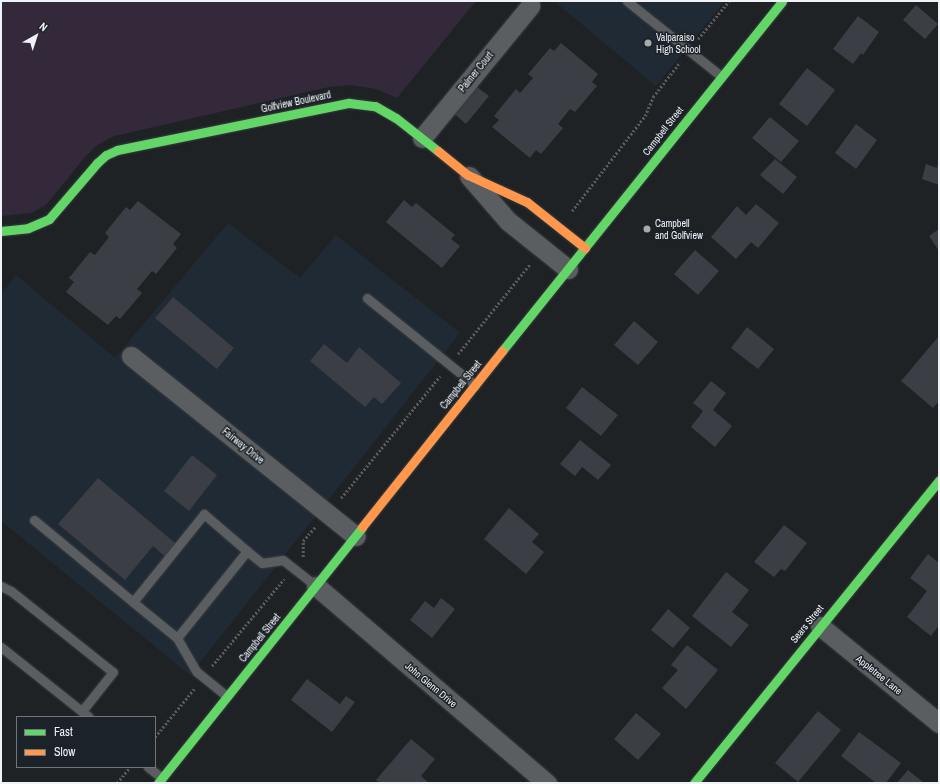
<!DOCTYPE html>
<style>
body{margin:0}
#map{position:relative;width:940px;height:784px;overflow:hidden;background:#1e2225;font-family:"Archivo Narrow",sans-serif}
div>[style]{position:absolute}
.built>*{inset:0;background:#202a34}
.green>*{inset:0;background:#34293a}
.building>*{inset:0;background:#3b3e44}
.path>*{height:2.5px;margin-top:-1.25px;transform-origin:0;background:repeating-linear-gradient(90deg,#595b5d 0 2px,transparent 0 4px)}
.roads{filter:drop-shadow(0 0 1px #3b3d40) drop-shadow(0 0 1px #3b3d40)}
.lane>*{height:9px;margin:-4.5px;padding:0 4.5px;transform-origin:4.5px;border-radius:4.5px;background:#5a5e60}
.street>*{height:19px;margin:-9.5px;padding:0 9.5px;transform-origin:9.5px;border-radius:9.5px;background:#5a5e60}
.fast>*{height:9px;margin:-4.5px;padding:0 4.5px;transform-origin:4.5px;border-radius:4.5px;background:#63d668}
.slow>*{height:9px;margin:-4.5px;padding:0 4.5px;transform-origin:4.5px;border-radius:4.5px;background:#ff974d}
.dots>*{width:11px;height:11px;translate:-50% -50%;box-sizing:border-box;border:2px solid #1b2228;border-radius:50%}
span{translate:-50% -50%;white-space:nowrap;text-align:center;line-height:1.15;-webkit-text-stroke:3px #1b2228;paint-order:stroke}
.poi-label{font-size:10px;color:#eff3f8}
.left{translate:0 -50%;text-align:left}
.street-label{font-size:10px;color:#eff3f8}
.frame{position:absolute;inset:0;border:2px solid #eff3f8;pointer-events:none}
.legend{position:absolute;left:16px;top:716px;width:140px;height:52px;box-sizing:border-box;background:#1b2228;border:1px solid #70767b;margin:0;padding:5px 7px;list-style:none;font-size:12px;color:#eff3f8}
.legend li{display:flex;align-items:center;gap:8px;height:20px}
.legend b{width:20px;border:1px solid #70767b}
.north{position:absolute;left:16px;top:16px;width:40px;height:40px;-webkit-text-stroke:3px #1b2228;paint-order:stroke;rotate:39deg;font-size:11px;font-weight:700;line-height:16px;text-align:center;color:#eff3f8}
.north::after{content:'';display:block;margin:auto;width:14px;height:18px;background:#eff3f8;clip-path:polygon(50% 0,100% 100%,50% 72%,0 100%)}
</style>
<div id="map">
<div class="built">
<div style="clip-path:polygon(554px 1px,725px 1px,656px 86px)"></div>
<div style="clip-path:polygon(228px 223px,300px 278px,336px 235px,460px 333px,190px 675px,1px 521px,1px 294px,16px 275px,115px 358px)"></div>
</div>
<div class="green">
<div style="clip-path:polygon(1px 1px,476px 1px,397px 98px,376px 89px,352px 85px,329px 87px,114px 136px,97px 145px,84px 158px,46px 205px,31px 213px,1px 216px)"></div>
</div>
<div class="building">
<div style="clip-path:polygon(916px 5px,938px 24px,925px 39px,903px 20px)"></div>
<div style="clip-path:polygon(858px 16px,879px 32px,863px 55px,861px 53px,853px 64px,833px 49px)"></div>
<div style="clip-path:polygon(561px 43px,598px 74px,592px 82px,597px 86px,575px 112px,570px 109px,558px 124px,563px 128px,541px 154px,536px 150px,530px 158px,492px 127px,499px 120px,494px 116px,516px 89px,520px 93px,533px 78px,528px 74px,550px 48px,554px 51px)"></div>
<div style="clip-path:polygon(807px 68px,835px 90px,807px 126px,779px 104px)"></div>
<div style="clip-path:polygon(473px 84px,489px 96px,466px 124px,451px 111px)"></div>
<div style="clip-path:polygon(770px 117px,799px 141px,781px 162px,752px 138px)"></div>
<div style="clip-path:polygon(856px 124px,877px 140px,856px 169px,835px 153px)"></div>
<div style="clip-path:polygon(775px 159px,797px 177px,783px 194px,760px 175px)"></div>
<div style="clip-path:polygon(939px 161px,939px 185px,922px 179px,926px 164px,937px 168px)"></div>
<div style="clip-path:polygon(404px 200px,412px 207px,416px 203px,455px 235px,451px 239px,460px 246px,442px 268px,386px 222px)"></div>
<div style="clip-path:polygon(138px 201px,181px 234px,173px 244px,177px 248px,156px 274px,152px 271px,137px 289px,142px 293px,120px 319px,116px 316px,108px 325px,66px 292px,74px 282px,69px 278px,90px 252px,95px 255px,109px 237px,105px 233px,126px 207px,130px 210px)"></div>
<div style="clip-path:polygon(756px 204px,779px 223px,758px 248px,751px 242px,736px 259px,711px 237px,737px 206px,746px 215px)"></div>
<div style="clip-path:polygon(939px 229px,939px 251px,929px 236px)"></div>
<div style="clip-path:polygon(695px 250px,719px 271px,698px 295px,674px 274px)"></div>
<div style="clip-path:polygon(173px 297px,234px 348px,217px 369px,155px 318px)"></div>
<div style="clip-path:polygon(634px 321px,658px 342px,638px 365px,614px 345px)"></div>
<div style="clip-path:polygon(747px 327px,774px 349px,758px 369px,731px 348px)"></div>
<div style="clip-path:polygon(939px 336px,939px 401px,933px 408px,901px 381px)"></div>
<div style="clip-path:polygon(324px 344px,347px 363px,359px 347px,401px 383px,382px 404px,374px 397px,365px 407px,310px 361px)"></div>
<div style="clip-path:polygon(711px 381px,726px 393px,713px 410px,732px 426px,715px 447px,691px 427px,703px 411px,693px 403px)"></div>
<div style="clip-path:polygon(582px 387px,618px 415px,601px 436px,566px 408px)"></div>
<div style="clip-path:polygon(580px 440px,611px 465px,598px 480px,582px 467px,575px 476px,560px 464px)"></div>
<div style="clip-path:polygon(192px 455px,217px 475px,189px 511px,164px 491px)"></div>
<div style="clip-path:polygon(98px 478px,181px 548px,170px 561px,153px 546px,125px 580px,58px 524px)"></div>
<div style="clip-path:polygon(509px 508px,539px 534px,532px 542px,544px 552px,526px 574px,484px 539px)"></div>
<div style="clip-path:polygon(784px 525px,807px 543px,785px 571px,781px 569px,774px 577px,754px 562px)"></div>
<div style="clip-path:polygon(928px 554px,939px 563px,939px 625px,931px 636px,907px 617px,927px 591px,910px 578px)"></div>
<div style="clip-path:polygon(726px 572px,749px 590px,732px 612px,749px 625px,731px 647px,692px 616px)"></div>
<div style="clip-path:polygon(441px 598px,455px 609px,432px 638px,410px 620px,425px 601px,434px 608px)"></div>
<div style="clip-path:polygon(668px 609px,690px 628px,673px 648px,651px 630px)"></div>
<div style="clip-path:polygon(687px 645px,718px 670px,686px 709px,662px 688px,678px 670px,671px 665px)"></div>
<div style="clip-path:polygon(307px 679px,340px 704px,346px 696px,355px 702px,332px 732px,291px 700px)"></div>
<div style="clip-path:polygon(818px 711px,841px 730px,798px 782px,775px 763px)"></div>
<div style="clip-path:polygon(636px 713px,661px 734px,638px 760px,614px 739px)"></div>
<div style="clip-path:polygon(859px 732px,901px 763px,886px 783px,876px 783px,841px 756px)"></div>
<div style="clip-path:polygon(411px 739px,435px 759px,421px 776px,429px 783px,380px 783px,376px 780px)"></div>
<div style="clip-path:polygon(908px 770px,924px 783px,897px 783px)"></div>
</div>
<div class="path">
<div style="left:698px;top:39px;width:49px;rotate:-50.8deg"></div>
<div style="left:572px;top:211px;width:120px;rotate:-52.5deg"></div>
<div style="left:645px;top:116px;width:21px;rotate:-67deg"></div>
<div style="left:653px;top:97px;width:44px;rotate:-52.4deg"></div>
<div style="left:458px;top:354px;width:115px;rotate:-51.3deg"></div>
<div style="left:341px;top:498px;width:157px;rotate:-50.9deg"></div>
<div style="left:303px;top:557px;width:16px;rotate:-90deg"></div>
<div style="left:303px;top:541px;width:18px;rotate:-49deg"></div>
<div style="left:212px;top:666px;width:113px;rotate:-50.4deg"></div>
<div style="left:155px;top:737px;width:62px;rotate:-50.9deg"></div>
<div style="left:117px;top:783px;width:21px;rotate:-51deg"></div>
</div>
<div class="roads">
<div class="lane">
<div style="left:627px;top:1px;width:120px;rotate:38.6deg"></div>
<div style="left:367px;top:298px;width:139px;rotate:38.9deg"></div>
<div style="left:34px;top:520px;width:129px;rotate:39.6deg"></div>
<div style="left:247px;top:551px;width:19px;rotate:39deg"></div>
<div style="left:262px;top:563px;width:21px;rotate:-8deg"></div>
<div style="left:283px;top:560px;width:42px;rotate:38.2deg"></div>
<div style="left:1px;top:586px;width:11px;rotate:27deg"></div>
<div style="left:11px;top:591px;width:130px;rotate:38.5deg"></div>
<div style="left:113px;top:672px;width:50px;rotate:128.5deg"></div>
<div style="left:177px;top:638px;width:112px;rotate:-51.2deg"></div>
<div style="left:247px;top:551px;width:57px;rotate:-139.3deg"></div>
<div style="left:204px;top:514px;width:113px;rotate:128.9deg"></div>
<div style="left:133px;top:602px;width:57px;rotate:39.3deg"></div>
<div style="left:177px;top:638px;width:39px;rotate:60deg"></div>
<div style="left:197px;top:672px;width:38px;rotate:39deg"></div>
<div style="left:1px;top:647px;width:112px;rotate:38.5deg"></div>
<div style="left:148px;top:767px;width:18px;rotate:38deg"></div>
</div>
<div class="street">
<div style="left:422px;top:138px;width:171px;rotate:-50.7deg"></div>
<div style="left:469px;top:176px;width:60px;rotate:49.1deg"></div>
<div style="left:508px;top:221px;width:77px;rotate:38.7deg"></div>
<div style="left:131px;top:356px;width:288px;rotate:38.7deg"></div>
<div style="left:316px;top:586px;width:304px;rotate:40.5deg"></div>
<div style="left:820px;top:626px;width:154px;rotate:39.2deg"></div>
</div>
<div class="fast">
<div style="left:1px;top:231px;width:27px;rotate:-6deg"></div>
<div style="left:28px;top:228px;width:23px;rotate:-23deg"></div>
<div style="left:49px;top:219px;width:74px;rotate:-49.4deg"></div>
<div style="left:97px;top:163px;width:12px;rotate:-42deg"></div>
<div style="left:106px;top:155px;width:12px;rotate:-24deg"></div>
<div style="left:117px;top:150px;width:237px;rotate:-11.5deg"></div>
<div style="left:349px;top:103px;width:26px;rotate:7deg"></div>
<div style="left:375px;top:106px;width:24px;rotate:30deg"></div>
<div style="left:396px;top:118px;width:53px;rotate:38.2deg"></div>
<div style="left:502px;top:351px;width:448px;rotate:-51.3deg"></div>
<div style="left:158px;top:783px;width:327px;rotate:-51.4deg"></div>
<div style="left:694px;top:783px;width:390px;rotate:-51deg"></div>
</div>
<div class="slow">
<div style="left:438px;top:151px;width:38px;rotate:39deg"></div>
<div style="left:468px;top:175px;width:65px;rotate:24.6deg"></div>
<div style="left:527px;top:202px;width:74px;rotate:38.4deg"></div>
<div style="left:362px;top:527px;width:225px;rotate:-51.5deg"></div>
</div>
</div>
<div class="dots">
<div style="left:648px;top:43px;background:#a6aaae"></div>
<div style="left:647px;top:229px;background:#a6aaae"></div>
</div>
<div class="poi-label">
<span class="left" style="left:656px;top:43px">Valparaiso<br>High School</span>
<span class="left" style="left:655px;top:229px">Campbell<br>and Golfview</span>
</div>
<div class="street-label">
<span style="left:476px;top:72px;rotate:-51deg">Palmer Court</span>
<span style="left:296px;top:102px;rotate:-12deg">Golfview Boulevard</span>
<span style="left:663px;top:131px;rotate:-52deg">Campbell Street</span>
<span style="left:461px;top:385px;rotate:-51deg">Campbell Street</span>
<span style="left:243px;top:446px;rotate:39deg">Fairway Drive</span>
<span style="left:807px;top:624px;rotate:-51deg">Sears Street</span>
<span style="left:260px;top:638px;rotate:-51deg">Campbell Street</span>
<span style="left:879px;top:675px;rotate:39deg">Appletree Lane</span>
<span style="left:431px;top:685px;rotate:40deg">John Glenn Drive</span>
</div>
<div class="frame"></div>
<ul class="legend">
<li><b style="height:5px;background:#63d668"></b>Fast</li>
<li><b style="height:5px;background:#ff974d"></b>Slow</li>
</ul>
<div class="north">N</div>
</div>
